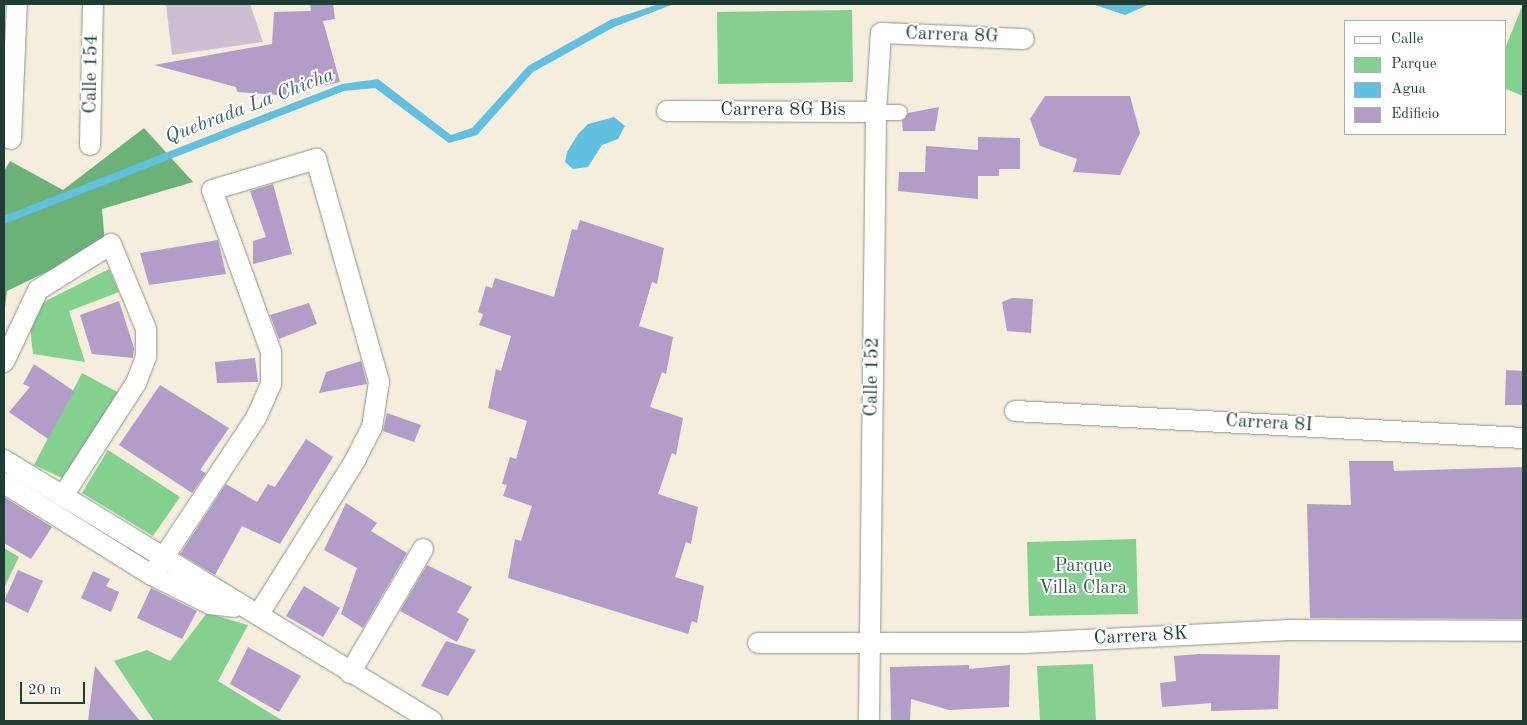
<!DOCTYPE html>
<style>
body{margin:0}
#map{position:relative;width:1527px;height:725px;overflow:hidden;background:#f6eedd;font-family:"Old Standard TT",serif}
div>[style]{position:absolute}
.industrial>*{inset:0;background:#cebed2}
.green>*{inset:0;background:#84d08e}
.forest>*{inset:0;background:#6bb279}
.water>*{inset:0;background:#61c0df}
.building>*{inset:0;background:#b19dc7}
.roads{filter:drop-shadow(0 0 1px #8a9688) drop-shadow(0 0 1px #8a9688)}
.pedestrian>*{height:15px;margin:-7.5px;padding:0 7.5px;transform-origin:7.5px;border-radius:7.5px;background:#fff}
.minor>*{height:20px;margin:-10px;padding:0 10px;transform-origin:10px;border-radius:10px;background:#fff}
span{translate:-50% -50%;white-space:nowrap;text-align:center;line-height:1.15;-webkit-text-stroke:4px #fff;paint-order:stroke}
.street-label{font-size:19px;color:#1f3d34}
.park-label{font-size:19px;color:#38624a}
.water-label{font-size:20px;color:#336467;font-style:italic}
.frame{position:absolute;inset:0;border:5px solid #1f3d34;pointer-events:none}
.legend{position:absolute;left:1344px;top:20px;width:162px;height:115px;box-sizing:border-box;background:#fff;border:1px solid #a5b1ae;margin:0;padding:6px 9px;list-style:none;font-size:15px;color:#1f3d34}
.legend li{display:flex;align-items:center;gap:10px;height:25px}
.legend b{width:25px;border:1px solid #a5b1ae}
.scale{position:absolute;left:20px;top:682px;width:65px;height:22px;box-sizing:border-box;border:2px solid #1f3d34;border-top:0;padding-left:6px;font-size:15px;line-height:18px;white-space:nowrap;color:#1f3d34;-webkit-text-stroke:4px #fff;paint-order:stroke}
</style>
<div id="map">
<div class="industrial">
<div style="clip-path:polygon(166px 4px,250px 4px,263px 42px,172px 55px)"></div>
</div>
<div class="green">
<div style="clip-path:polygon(1523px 4px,1523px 96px,1506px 89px,1506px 46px)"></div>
<div style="clip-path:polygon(852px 10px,853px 82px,718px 84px,717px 12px)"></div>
<div style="clip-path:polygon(109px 269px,119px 292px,69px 311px,85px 362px,33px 354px,28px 310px)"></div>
<div style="clip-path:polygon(82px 373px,121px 394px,62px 478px,34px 465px)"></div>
<div style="clip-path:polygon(108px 450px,180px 497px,153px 536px,82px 493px)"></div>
<div style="clip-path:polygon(1136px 539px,1138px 614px,1029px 616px,1027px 542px)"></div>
<div style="clip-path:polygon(4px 548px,19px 557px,4px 588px)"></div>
<div style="clip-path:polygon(207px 613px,248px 625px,218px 681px,283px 721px,154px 721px,114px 661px,147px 650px,170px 661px)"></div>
<div style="clip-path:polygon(1093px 664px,1096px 721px,1040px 721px,1037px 666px)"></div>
</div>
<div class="forest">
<div style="clip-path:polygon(144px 128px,193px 182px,102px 209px,105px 244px,7px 291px,4px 316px,4px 171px,10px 161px,63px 190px)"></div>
</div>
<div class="water">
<div style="clip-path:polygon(659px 4px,674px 4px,614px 27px,533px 72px,477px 135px,449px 143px,375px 88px,344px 91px,4px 224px,4px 216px,342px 84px,378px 79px,451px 135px,472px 128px,528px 66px,610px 20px)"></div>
<div style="clip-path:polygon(1092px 4px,1150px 4px,1125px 15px)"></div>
<div style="clip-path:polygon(614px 117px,625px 126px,618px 139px,602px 145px,588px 167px,573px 169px,565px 162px,567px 152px,578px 134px,588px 124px)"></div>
</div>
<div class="building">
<div style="clip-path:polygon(310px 4px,333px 4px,335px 19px,323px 21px,340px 82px,282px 95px,237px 92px,236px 87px,154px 65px,272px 44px,274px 12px,311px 11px)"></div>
<div style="clip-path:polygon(1045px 96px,1130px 96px,1140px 133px,1120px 175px,1073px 172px,1077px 159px,1040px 146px,1030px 119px)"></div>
<div style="clip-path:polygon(939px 107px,935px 131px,903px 131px,902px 121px,908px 113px)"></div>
<div style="clip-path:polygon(978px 137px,1020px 138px,1020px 169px,999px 169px,999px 176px,978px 176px,978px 199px,898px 191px,899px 172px,925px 172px,926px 146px,978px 150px)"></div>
<div style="clip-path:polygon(273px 184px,292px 254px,253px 264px,253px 241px,266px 237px,250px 191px)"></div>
<div style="clip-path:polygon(580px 220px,664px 248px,657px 284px,652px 282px,639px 326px,673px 337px,666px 374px,662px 372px,650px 407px,683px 418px,676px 455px,672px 453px,658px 494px,698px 507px,691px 544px,686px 542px,675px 577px,704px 586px,697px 623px,692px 621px,688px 634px,508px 578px,515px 539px,521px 541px,532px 506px,503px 496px,507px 485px,502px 484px,510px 457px,516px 459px,527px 421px,488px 408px,496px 369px,501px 371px,511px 336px,479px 325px,483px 314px,478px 312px,486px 286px,492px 288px,495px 278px,554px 297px,572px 229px,577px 230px)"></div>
<div style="clip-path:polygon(218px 240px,226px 274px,149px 285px,140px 253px)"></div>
<div style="clip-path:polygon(1012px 298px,1033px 299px,1031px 333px,1007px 331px,1002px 302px)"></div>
<div style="clip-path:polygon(119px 301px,134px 348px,133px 358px,92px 354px,80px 315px)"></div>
<div style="clip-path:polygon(309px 303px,317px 324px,279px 339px,270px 315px)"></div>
<div style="clip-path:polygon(255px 358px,258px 382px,217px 383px,215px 362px)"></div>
<div style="clip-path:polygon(361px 361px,367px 384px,319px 393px,326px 372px)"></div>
<div style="clip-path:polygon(34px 364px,74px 391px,48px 439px,9px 412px,30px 387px,23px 384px)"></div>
<div style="clip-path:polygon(1506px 370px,1523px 371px,1523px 405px,1505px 405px)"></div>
<div style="clip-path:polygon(160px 385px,229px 428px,200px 470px,206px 473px,192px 493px,119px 445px)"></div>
<div style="clip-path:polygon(387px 413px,421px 425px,414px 442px,383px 431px)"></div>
<div style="clip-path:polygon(306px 439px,333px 457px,280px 544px,242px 526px,215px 575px,180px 554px,226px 484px,257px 502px,268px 484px,275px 487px)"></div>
<div style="clip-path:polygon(1349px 461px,1393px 461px,1394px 471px,1523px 467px,1523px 619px,1310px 618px,1307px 504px,1351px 505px)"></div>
<div style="clip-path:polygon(4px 497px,52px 527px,31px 559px,4px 543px)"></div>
<div style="clip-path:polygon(346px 503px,377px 523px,371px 531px,407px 553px,363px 628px,341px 614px,357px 568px,324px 550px)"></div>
<div style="clip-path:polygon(427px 565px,472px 587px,457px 612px,469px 619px,457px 642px,400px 611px)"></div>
<div style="clip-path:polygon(18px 570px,43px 581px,28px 613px,4px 601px)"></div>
<div style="clip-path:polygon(93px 571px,110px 579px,106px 586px,119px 592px,111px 612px,81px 598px)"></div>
<div style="clip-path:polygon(304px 586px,340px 608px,323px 637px,286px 616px)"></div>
<div style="clip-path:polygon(151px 588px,197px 611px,182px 639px,137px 618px)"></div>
<div style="clip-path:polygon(446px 641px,476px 650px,448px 696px,421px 686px)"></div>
<div style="clip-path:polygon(248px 647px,301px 676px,279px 712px,230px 684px)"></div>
<div style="clip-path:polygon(1199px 654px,1280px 655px,1278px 709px,1211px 711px,1211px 703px,1162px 707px,1160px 683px,1176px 681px,1174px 656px)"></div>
<div style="clip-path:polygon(969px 665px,969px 669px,1010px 665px,1009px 707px,949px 710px,911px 699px,910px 721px,891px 721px,890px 667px)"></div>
<div style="clip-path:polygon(95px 666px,140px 721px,88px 721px)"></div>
</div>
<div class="roads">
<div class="pedestrian">
<div style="left:876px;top:112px;width:23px"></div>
</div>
<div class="minor">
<div style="left:667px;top:111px;width:209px;rotate:0.3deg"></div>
<div style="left:11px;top:139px;width:135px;rotate:-87.5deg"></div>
<div style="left:90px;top:145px;width:141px;rotate:-88.8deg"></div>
<div style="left:4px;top:362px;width:80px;rotate:-64.7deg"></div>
<div style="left:38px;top:290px;width:86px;rotate:-32.2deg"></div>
<div style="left:111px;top:244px;width:92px;rotate:67.6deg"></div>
<div style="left:146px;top:329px;width:28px;rotate:90deg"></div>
<div style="left:146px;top:357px;width:28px;rotate:111deg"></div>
<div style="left:136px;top:383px;width:135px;rotate:122.9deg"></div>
<div style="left:1015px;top:411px;width:509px;rotate:3.04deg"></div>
<div style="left:4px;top:460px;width:501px;rotate:31.38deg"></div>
<div style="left:4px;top:483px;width:174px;rotate:31.9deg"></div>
<div style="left:152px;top:575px;width:65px;rotate:26.6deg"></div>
<div style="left:210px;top:604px;width:24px;rotate:7deg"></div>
<div style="left:152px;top:575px;width:188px;rotate:-56.5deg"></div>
<div style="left:256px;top:418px;width:37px;rotate:-66deg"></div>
<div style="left:271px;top:384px;width:32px;rotate:-90deg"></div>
<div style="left:271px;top:352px;width:172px;rotate:-110deg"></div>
<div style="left:212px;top:190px;width:109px;rotate:-16.6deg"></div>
<div style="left:316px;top:159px;width:232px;rotate:74.2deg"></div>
<div style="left:379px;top:382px;width:46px;rotate:98.8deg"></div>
<div style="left:372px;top:427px;width:36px;rotate:117deg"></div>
<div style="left:356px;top:459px;width:184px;rotate:122.1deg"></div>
<div style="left:758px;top:643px;width:265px"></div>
<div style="left:1023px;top:643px;width:263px;rotate:-2.8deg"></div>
<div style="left:1286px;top:630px;width:237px;rotate:0.2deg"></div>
<div style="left:350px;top:673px;width:144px;rotate:-59.5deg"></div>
<div style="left:869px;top:721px;width:609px;rotate:-89.34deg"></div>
<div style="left:876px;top:112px;width:79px;rotate:-86.4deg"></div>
<div style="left:881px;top:33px;width:143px;rotate:2.4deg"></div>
</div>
</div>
<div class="street-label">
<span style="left:952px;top:36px;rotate:2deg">Carrera 8G</span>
<span style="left:92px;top:74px;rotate:-89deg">Calle 154</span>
<span style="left:783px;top:111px">Carrera 8G Bis</span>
<span style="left:873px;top:377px;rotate:-89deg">Calle 152</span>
<span style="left:1269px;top:424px;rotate:3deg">Carrera 8I</span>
<span style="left:1141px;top:637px;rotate:-3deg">Carrera 8K</span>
</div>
<div class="park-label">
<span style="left:1083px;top:578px">Parque<br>Villa Clara</span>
</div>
<div class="water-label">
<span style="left:250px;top:107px;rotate:-21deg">Quebrada La Chicha</span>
</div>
<div class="frame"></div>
<ul class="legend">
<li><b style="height:6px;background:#fff"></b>Calle</li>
<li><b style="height:14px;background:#84d08e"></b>Parque</li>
<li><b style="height:14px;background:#61c0df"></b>Agua</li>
<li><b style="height:14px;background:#b19dc7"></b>Edificio</li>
</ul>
<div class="scale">20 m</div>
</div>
